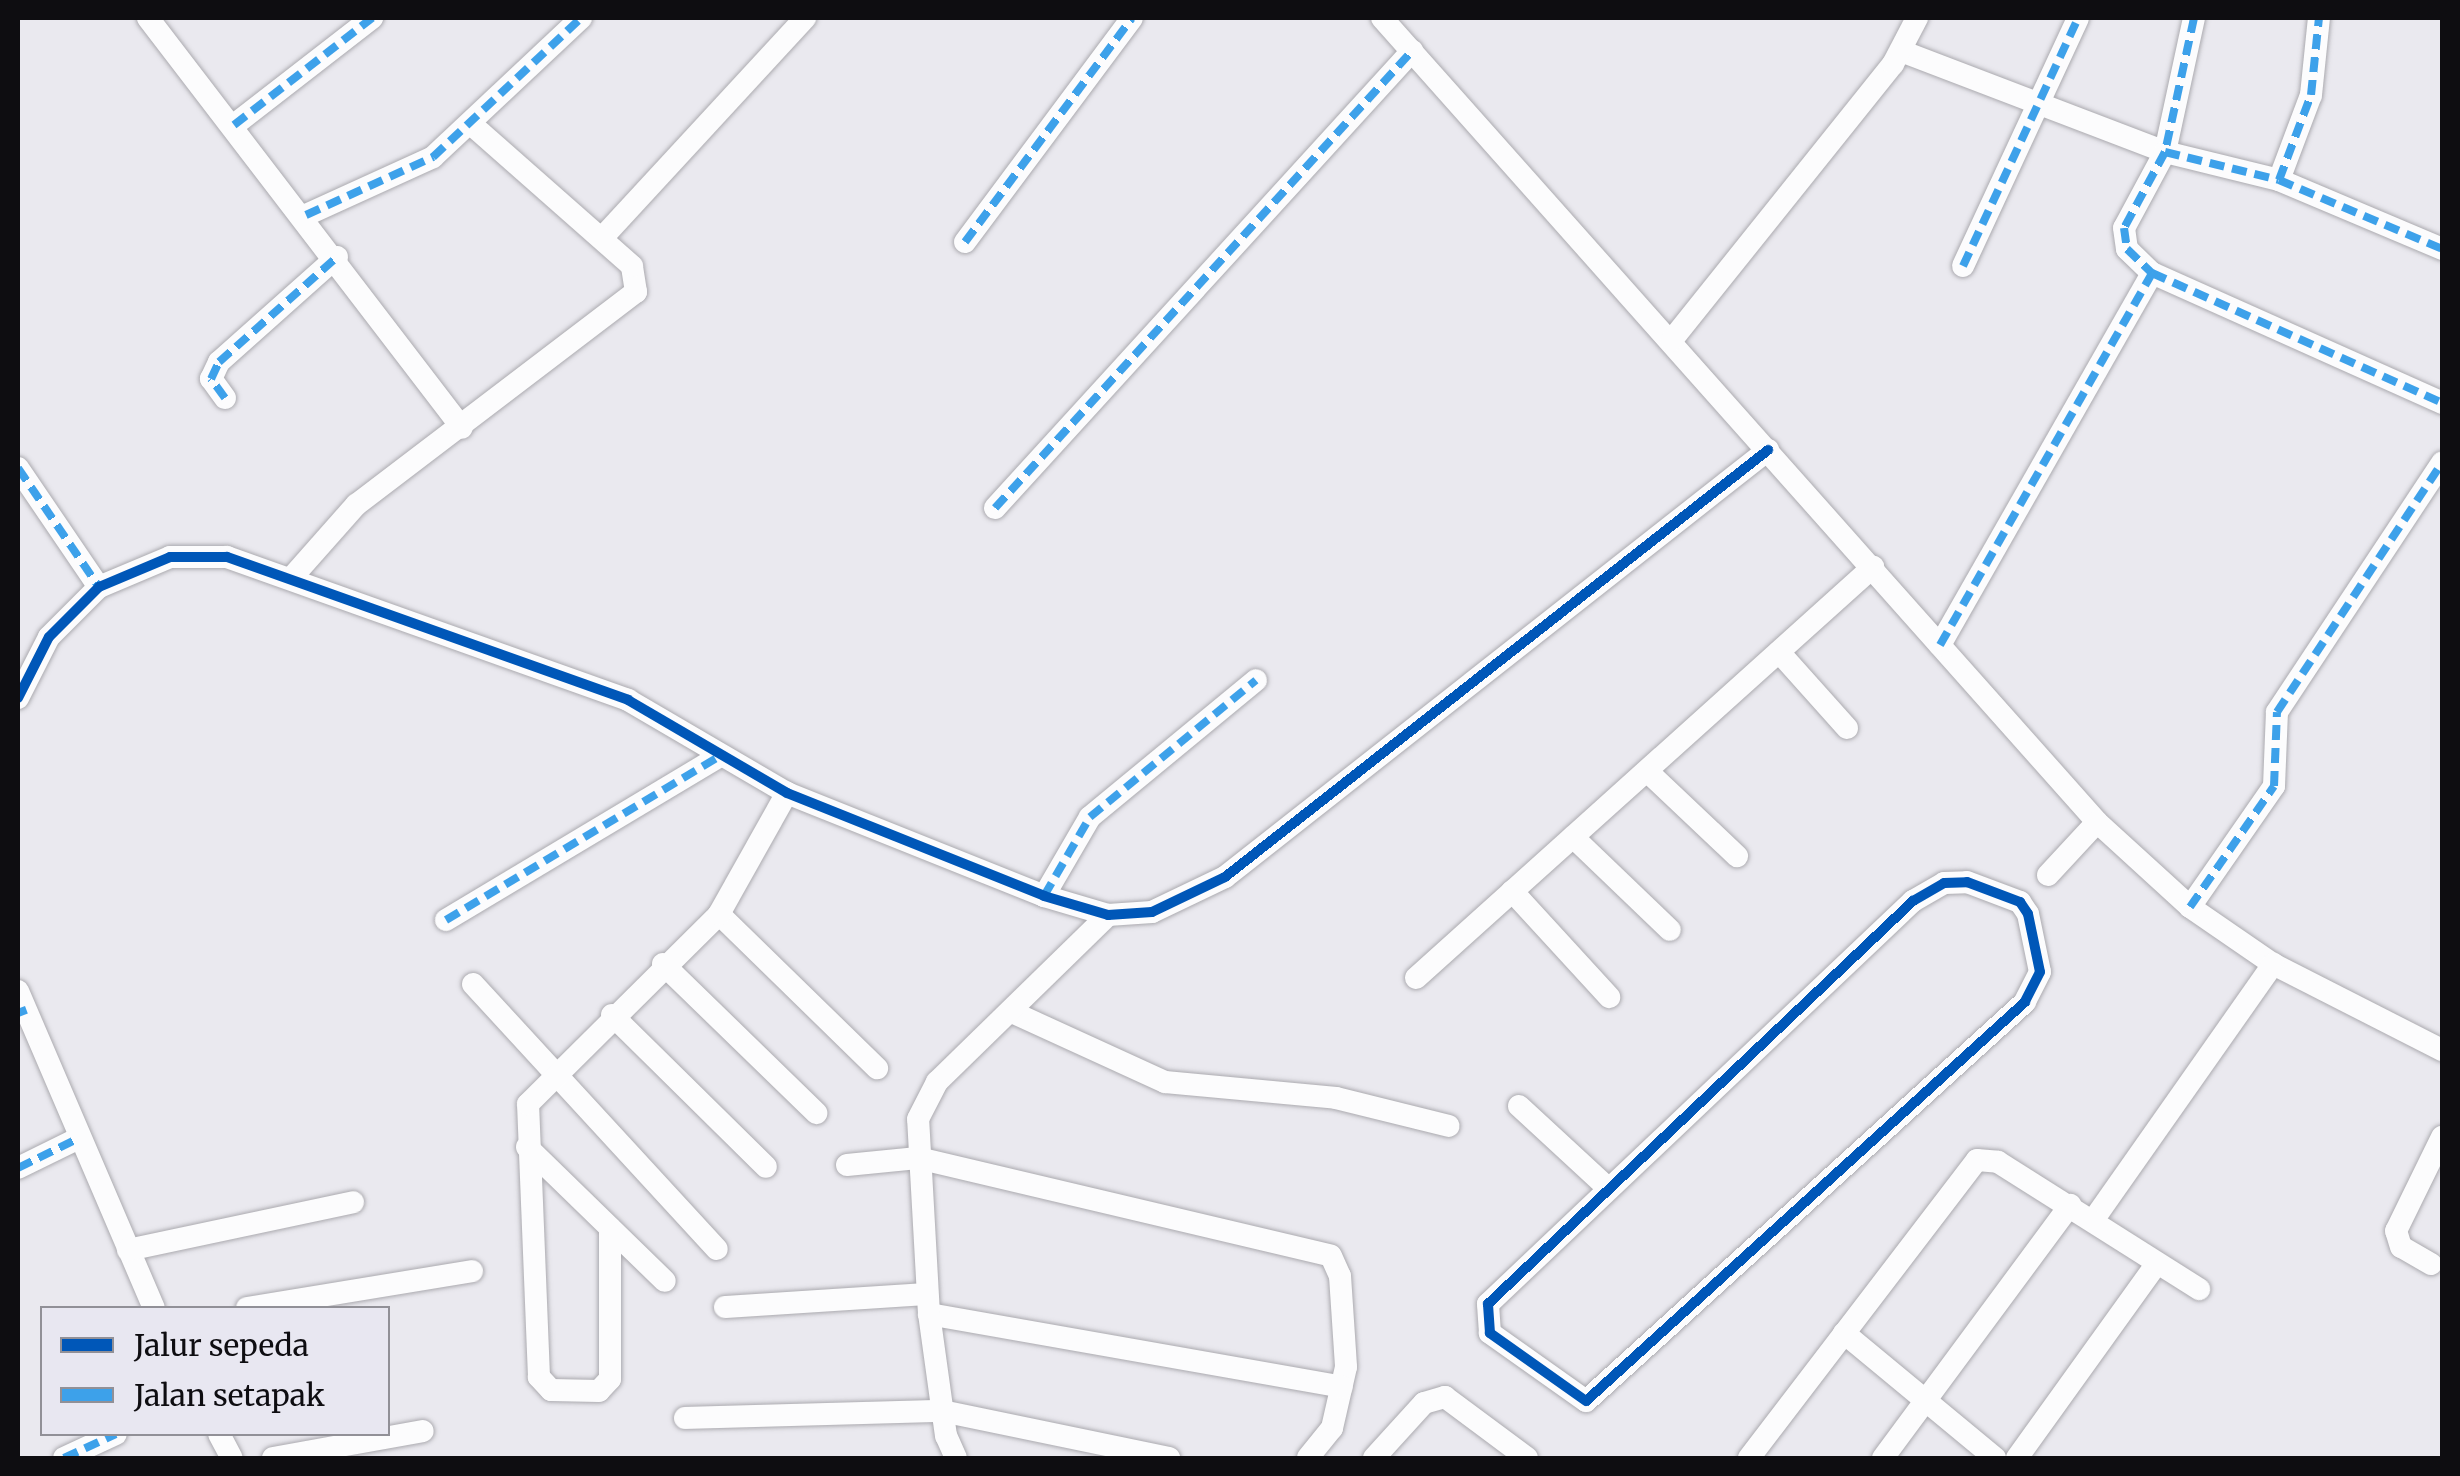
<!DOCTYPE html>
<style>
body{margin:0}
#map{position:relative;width:2460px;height:1476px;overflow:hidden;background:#eae9ef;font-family:Merriweather,serif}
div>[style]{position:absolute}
.roads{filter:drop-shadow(0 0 2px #abaaaf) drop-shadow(0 0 2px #abaaaf)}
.minor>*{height:22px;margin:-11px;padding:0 11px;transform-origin:11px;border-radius:11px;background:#fcfcfd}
.quiet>*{height:8px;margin-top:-4px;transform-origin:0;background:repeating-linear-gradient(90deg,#3da1ea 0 15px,transparent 0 23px)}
.cycleway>*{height:10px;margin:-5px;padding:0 5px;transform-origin:5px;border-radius:5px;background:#0057b8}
span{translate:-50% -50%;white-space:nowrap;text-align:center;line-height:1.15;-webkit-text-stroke:10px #e8e7f1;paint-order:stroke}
.frame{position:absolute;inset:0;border:20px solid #0e0d11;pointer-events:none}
.legend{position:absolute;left:40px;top:1306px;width:350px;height:130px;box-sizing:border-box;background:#e8e7f1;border:2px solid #919097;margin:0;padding:12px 18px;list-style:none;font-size:30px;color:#0e0d11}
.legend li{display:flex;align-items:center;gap:20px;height:50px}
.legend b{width:50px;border:2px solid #919097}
</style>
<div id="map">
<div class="roads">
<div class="minor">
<div style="left:148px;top:18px;width:516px;rotate:52.55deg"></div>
<div style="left:1382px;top:18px;width:1076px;rotate:48.35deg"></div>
<div style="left:2097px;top:822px;width:126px;rotate:42.4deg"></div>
<div style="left:2190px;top:907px;width:101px;rotate:34.5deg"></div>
<div style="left:2273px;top:964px;width:190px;rotate:27deg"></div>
<div style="left:2194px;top:18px;width:137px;rotate:102.2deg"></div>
<div style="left:2165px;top:152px;width:86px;rotate:118.3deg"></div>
<div style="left:2124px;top:228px;width:21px;rotate:82deg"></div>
<div style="left:2127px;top:249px;width:35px;rotate:44deg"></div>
<div style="left:2152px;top:273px;width:318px;rotate:24.1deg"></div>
<div style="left:1901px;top:51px;width:283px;rotate:20.9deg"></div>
<div style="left:2165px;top:152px;width:117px;rotate:13.8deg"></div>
<div style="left:2279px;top:180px;width:177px;rotate:22.9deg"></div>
<div style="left:234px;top:125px;width:175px;rotate:-37.8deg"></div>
<div style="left:2279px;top:180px;width:91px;rotate:-69.4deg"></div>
<div style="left:2311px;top:95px;width:77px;rotate:-84.1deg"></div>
<div style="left:306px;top:215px;width:140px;rotate:-24.5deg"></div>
<div style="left:433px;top:157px;width:203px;rotate:-43.2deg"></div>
<div style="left:603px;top:237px;width:298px;rotate:-47.3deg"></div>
<div style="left:965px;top:242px;width:279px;rotate:-53.3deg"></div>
<div style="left:1963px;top:266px;width:273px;rotate:-65.1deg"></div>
<div style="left:1671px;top:341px;width:355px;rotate:-51.3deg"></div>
<div style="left:1893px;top:64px;width:52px;rotate:-62.4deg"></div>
<div style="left:225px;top:398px;width:24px;rotate:-126deg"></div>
<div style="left:211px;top:379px;width:19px;rotate:-65deg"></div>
<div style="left:219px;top:362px;width:158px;rotate:-41.7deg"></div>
<div style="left:18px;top:468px;width:144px;rotate:55.8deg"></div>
<div style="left:995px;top:508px;width:619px;rotate:-47.62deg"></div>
<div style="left:294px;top:575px;width:94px;rotate:-48.5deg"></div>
<div style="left:356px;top:505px;width:352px;rotate:-37.3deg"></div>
<div style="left:636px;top:292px;width:26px;rotate:-99deg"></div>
<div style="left:632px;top:266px;width:212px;rotate:-138.6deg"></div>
<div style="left:1940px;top:645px;width:428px;rotate:-60.3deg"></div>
<div style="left:1779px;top:652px;width:102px;rotate:48.2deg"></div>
<div style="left:18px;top:698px;width:68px;rotate:-63.1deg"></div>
<div style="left:49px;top:637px;width:71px;rotate:-45deg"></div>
<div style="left:99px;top:587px;width:77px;rotate:-22.9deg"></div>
<div style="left:170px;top:557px;width:57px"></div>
<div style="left:227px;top:557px;width:426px;rotate:19.6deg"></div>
<div style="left:628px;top:700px;width:184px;rotate:30.3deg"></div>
<div style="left:787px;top:793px;width:277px;rotate:21.8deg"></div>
<div style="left:1044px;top:896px;width:67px;rotate:16.5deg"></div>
<div style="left:1108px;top:915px;width:44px;rotate:-3.9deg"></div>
<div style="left:1152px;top:912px;width:81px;rotate:-25.6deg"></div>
<div style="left:1225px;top:877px;width:691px;rotate:-38.18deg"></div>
<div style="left:1647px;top:771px;width:124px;rotate:43.4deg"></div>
<div style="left:1573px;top:837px;width:134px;rotate:43.8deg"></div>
<div style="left:2048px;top:875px;width:72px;rotate:-47.2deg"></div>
<div style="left:1967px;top:882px;width:57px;rotate:20.7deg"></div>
<div style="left:2020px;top:902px;width:14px;rotate:56deg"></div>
<div style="left:2028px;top:914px;width:59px;rotate:78.3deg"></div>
<div style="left:2040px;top:972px;width:34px;rotate:117deg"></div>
<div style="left:2025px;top:1002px;width:593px;rotate:137.73deg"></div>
<div style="left:1586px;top:1401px;width:118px;rotate:-144.7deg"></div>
<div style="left:1490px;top:1333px;width:29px;rotate:-94deg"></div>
<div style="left:1488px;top:1304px;width:586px;rotate:-43.48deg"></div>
<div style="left:1913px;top:901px;width:36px;rotate:-30deg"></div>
<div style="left:1944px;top:883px;width:23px;rotate:-2deg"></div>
<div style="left:1512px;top:891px;width:144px;rotate:47.5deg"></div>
<div style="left:1044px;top:896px;width:91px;rotate:-59.8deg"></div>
<div style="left:1090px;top:817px;width:215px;rotate:-39.5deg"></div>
<div style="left:2190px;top:907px;width:147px;rotate:-55.2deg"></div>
<div style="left:2274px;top:786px;width:74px;rotate:-87.7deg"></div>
<div style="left:2277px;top:712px;width:299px;rotate:-56.5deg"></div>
<div style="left:719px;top:914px;width:221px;rotate:44.3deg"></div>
<div style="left:446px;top:920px;width:319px;rotate:-30.9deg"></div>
<div style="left:663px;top:964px;width:214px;rotate:44.2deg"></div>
<div style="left:1416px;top:978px;width:615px;rotate:-41.97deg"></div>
<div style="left:473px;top:984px;width:360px;rotate:47.4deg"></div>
<div style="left:18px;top:991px;width:345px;rotate:66.8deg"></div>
<div style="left:1012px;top:1012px;width:168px;rotate:24.6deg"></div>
<div style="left:1165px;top:1082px;width:172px;rotate:5.3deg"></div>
<div style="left:1336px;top:1098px;width:116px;rotate:13.9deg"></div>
<div style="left:612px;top:1015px;width:216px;rotate:44.6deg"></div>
<div style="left:1519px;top:1106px;width:122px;rotate:42.7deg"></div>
<div style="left:527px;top:1147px;width:192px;rotate:44.2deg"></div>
<div style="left:847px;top:1165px;width:71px;rotate:-5.6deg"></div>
<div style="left:918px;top:1158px;width:424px;rotate:13.3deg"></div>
<div style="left:1331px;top:1256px;width:22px;rotate:66deg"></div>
<div style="left:1340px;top:1276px;width:91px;rotate:86.2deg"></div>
<div style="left:1346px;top:1367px;width:63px;rotate:102.9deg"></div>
<div style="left:1332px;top:1428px;width:38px;rotate:129deg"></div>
<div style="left:18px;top:1168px;width:66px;rotate:-26.2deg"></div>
<div style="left:2094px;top:1219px;width:312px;rotate:-54.9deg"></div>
<div style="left:610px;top:1228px;width:151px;rotate:90deg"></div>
<div style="left:610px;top:1379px;width:16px;rotate:133deg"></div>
<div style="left:599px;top:1391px;width:48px;rotate:-178.8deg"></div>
<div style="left:551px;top:1390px;width:18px;rotate:-133deg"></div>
<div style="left:539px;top:1377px;width:273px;rotate:-92.3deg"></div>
<div style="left:528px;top:1104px;width:269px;rotate:-44.8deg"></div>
<div style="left:719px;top:914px;width:139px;rotate:-60.7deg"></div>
<div style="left:128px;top:1250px;width:230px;rotate:-12deg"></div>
<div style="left:2431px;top:1264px;width:34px;rotate:-150deg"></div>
<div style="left:2401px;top:1247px;width:17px;rotate:-107deg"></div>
<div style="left:2396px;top:1231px;width:105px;rotate:-63.9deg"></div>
<div style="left:725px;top:1307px;width:202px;rotate:-3.7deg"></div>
<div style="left:247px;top:1308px;width:228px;rotate:-9.3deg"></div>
<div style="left:929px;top:1314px;width:419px;rotate:10deg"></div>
<div style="left:1844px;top:1333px;width:196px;rotate:39.6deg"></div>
<div style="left:685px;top:1418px;width:257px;rotate:-1.6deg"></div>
<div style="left:942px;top:1411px;width:232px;rotate:11.7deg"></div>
<div style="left:219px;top:1434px;width:27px;rotate:62deg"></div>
<div style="left:64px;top:1458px;width:57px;rotate:-24.8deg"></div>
<div style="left:273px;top:1458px;width:152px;rotate:-10.2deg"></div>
<div style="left:956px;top:1458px;width:24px;rotate:-114deg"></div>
<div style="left:946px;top:1436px;width:123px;rotate:-97.9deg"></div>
<div style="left:929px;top:1314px;width:195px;rotate:-93.2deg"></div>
<div style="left:918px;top:1119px;width:42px;rotate:-62.8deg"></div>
<div style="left:937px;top:1082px;width:239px;rotate:-44.3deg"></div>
<div style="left:1374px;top:1458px;width:74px;rotate:-47.7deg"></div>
<div style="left:1424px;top:1403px;width:22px;rotate:-16deg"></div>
<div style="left:1445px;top:1397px;width:102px;rotate:36.6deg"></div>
<div style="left:1749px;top:1458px;width:375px;rotate:-52.6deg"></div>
<div style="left:1977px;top:1160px;width:21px;rotate:5deg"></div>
<div style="left:1998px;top:1162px;width:238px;rotate:32.3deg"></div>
<div style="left:1883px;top:1458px;width:315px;rotate:-53.5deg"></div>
<div style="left:2017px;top:1458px;width:240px;rotate:-54.3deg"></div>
</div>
</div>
<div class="quiet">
<div style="left:2194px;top:18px;width:137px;rotate:102.2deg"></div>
<div style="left:2165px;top:152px;width:86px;rotate:118.3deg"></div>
<div style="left:2124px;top:228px;width:21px;rotate:82deg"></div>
<div style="left:2127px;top:249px;width:35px;rotate:44deg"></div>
<div style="left:2152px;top:273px;width:318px;rotate:24.1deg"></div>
<div style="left:234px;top:125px;width:175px;rotate:-37.8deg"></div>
<div style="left:2165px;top:152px;width:117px;rotate:13.8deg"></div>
<div style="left:2279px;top:180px;width:177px;rotate:22.9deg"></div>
<div style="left:2279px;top:180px;width:91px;rotate:-69.4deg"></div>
<div style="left:2311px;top:95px;width:77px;rotate:-84.1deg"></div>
<div style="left:306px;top:215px;width:140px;rotate:-24.5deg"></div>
<div style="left:433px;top:157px;width:203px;rotate:-43.2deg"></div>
<div style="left:965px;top:242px;width:279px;rotate:-53.3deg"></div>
<div style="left:1963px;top:266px;width:273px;rotate:-65.1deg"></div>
<div style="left:225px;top:398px;width:24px;rotate:-126deg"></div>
<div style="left:211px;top:379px;width:19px;rotate:-65deg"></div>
<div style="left:219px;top:362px;width:158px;rotate:-41.7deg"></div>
<div style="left:18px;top:468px;width:144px;rotate:55.8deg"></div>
<div style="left:995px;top:508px;width:619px;rotate:-47.62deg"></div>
<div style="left:1940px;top:645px;width:428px;rotate:-60.3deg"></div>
<div style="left:1044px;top:896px;width:91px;rotate:-59.8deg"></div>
<div style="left:1090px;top:817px;width:215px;rotate:-39.5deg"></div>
<div style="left:2190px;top:907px;width:147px;rotate:-55.2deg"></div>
<div style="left:2274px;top:786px;width:74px;rotate:-87.7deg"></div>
<div style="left:2277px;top:712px;width:299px;rotate:-56.5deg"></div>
<div style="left:446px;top:920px;width:319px;rotate:-30.9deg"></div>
<div style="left:18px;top:1013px;width:9px;rotate:-21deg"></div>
<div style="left:18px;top:1168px;width:66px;rotate:-26.2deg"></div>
<div style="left:64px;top:1458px;width:57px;rotate:-24.8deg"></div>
</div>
<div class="cycleway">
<div style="left:18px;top:698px;width:68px;rotate:-63.1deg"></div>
<div style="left:49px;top:637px;width:71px;rotate:-45deg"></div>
<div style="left:99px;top:587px;width:77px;rotate:-22.9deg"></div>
<div style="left:170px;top:557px;width:57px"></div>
<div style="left:227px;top:557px;width:426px;rotate:19.6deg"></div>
<div style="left:628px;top:700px;width:184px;rotate:30.3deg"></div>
<div style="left:787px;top:793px;width:277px;rotate:21.8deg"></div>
<div style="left:1044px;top:896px;width:67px;rotate:16.5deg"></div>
<div style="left:1108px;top:915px;width:44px;rotate:-3.9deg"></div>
<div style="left:1152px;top:912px;width:81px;rotate:-25.6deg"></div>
<div style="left:1225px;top:877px;width:691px;rotate:-38.18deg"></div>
<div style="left:1967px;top:882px;width:57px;rotate:20.7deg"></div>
<div style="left:2020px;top:902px;width:14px;rotate:56deg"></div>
<div style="left:2028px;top:914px;width:59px;rotate:78.3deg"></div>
<div style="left:2040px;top:972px;width:34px;rotate:117deg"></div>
<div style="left:2025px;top:1002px;width:593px;rotate:137.73deg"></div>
<div style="left:1586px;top:1401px;width:118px;rotate:-144.7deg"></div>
<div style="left:1490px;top:1333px;width:29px;rotate:-94deg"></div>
<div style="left:1488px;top:1304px;width:586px;rotate:-43.48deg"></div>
<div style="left:1913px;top:901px;width:36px;rotate:-30deg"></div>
<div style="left:1944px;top:883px;width:23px;rotate:-2deg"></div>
</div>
<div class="frame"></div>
<ul class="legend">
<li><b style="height:12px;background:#0057b8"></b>Jalur sepeda</li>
<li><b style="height:12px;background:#3da1ea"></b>Jalan setapak</li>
</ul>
</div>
